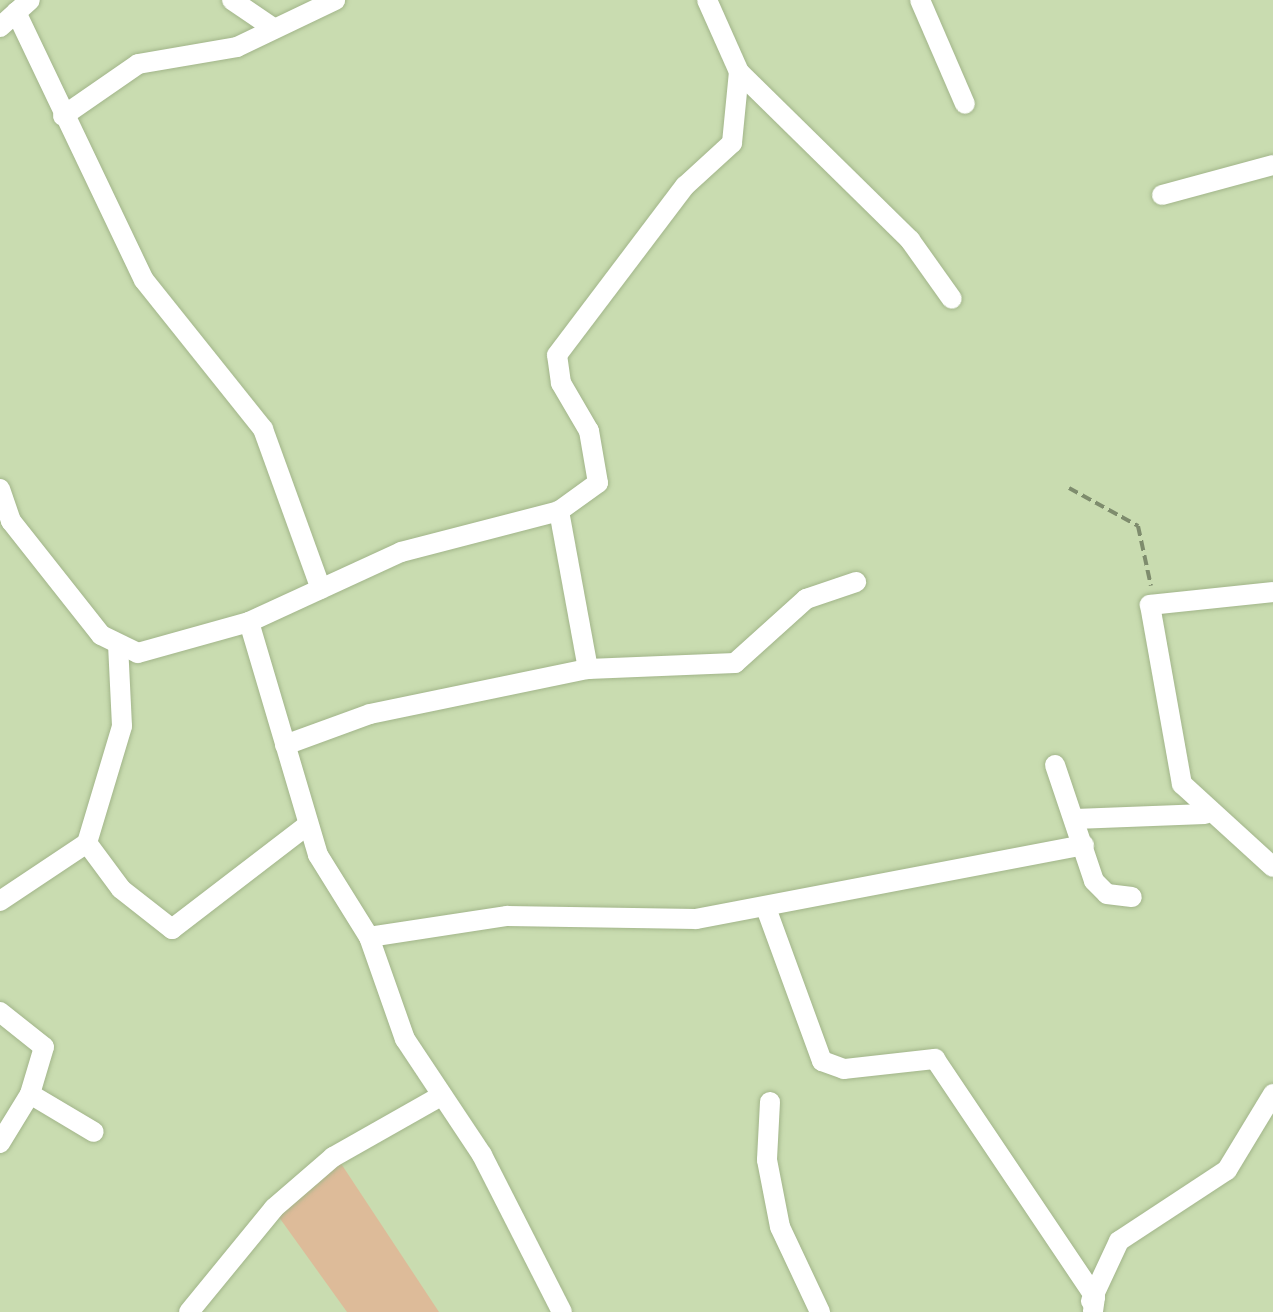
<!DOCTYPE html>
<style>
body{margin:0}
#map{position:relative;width:1273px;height:1312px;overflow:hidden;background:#c9dcb0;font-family:Commissioner,sans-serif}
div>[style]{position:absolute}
.green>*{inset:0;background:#db9}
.path>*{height:4px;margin-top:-2px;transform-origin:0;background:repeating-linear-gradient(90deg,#7e8c6d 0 10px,transparent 0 15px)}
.roads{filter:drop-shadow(0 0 2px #a2b58a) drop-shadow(0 0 2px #a2b58a)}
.minor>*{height:20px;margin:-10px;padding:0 10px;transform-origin:10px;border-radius:10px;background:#fff}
span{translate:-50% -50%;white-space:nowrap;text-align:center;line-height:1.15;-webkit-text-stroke:8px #d6eabc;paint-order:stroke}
</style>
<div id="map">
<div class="green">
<div style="clip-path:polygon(340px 1162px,439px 1312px,347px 1312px,276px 1213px)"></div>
</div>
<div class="path">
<div style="left:1069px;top:488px;width:79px;rotate:28.8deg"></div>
<div style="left:1138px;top:526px;width:61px;rotate:77.8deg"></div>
</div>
<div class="roads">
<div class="minor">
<div style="left:232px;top:0;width:50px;rotate:34.3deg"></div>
<div style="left:707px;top:0;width:79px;rotate:66deg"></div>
<div style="left:739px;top:72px;width:240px;rotate:44.5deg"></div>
<div style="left:910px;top:240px;width:72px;rotate:54.6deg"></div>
<div style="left:920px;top:0;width:113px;rotate:66.6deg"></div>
<div style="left:16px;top:12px;width:297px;rotate:64.5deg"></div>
<div style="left:144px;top:280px;width:191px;rotate:51.4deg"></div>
<div style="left:263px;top:429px;width:170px;rotate:70.1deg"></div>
<div style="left:0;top:27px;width:40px;rotate:-42deg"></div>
<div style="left:63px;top:116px;width:91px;rotate:-34.7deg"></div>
<div style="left:138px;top:64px;width:100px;rotate:-9.7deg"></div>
<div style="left:237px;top:47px;width:109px;rotate:-25.6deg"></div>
<div style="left:1162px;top:195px;width:115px;rotate:-15.1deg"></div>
<div style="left:0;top:489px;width:34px;rotate:71deg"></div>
<div style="left:11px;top:521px;width:145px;rotate:51.7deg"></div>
<div style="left:101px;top:635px;width:41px;rotate:25.9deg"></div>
<div style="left:138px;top:653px;width:115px;rotate:-15.6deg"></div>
<div style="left:249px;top:622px;width:167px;rotate:-24.7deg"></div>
<div style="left:401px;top:552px;width:163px;rotate:-14.5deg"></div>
<div style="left:559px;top:511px;width:48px;rotate:-35.7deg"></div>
<div style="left:598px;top:483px;width:53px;rotate:-99.8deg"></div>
<div style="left:589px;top:431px;width:56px;rotate:-120.3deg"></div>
<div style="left:561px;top:383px;width:28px;rotate:-98deg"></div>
<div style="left:557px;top:355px;width:212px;rotate:-52.9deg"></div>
<div style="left:685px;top:186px;width:64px;rotate:-42.5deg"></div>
<div style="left:732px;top:143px;width:71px;rotate:-84.4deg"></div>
<div style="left:1273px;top:592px;width:124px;rotate:174deg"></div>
<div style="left:1150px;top:605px;width:182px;rotate:79.9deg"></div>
<div style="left:1182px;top:784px;width:123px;rotate:42.4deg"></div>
<div style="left:249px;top:622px;width:243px;rotate:73.5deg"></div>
<div style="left:318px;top:855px;width:97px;rotate:58.1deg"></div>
<div style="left:369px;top:937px;width:108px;rotate:70.6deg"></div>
<div style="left:405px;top:1039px;width:139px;rotate:56.4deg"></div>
<div style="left:482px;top:1155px;width:176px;rotate:63deg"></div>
<div style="left:588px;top:669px;width:147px;rotate:-2.3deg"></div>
<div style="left:735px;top:663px;width:96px;rotate:-42deg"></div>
<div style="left:806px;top:599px;width:53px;rotate:-18.8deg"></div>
<div style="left:285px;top:745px;width:90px;rotate:-20deg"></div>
<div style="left:370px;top:714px;width:223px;rotate:-11.7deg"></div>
<div style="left:588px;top:669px;width:161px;rotate:-100.4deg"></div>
<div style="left:1055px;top:765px;width:122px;rotate:71.4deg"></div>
<div style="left:1094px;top:881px;width:18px;rotate:45deg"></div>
<div style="left:1107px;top:894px;width:25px;rotate:7deg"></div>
<div style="left:1075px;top:819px;width:130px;rotate:-2.2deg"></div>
<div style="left:87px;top:843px;width:122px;rotate:-73.3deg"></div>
<div style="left:122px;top:726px;width:81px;rotate:-92.8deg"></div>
<div style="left:0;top:901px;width:105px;rotate:-33.7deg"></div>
<div style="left:87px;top:843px;width:57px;rotate:53.5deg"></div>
<div style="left:121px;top:889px;width:65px;rotate:38.1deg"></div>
<div style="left:172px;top:929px;width:169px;rotate:-37.5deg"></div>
<div style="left:766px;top:908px;width:163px;rotate:69.9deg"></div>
<div style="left:822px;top:1061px;width:23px;rotate:20deg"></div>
<div style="left:844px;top:1069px;width:92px;rotate:-6.3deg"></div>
<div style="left:935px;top:1059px;width:287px;rotate:56.1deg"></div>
<div style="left:1095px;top:1297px;width:15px;rotate:98deg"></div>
<div style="left:369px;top:937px;width:140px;rotate:-8.7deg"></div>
<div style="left:507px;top:916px;width:189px;rotate:0.9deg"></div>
<div style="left:696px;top:919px;width:395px;rotate:-10.8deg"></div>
<div style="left:0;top:1012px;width:56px;rotate:38.5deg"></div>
<div style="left:44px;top:1047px;width:49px;rotate:106.6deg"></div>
<div style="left:770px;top:1102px;width:58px;rotate:93deg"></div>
<div style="left:767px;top:1160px;width:68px;rotate:79deg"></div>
<div style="left:780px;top:1227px;width:94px;rotate:64.8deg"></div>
<div style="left:0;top:1143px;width:57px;rotate:-58.5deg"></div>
<div style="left:30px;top:1094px;width:74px;rotate:30.7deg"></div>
<div style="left:1091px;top:1301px;width:66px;rotate:-65deg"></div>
<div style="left:1119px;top:1241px;width:129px;rotate:-33.3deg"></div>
<div style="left:1227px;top:1170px;width:89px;rotate:-58.8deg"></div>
<div style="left:189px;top:1312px;width:134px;rotate:-50.7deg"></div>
<div style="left:274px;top:1208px;width:78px;rotate:-40.8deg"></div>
<div style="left:333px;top:1157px;width:122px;rotate:-29.5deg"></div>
</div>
</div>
</div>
